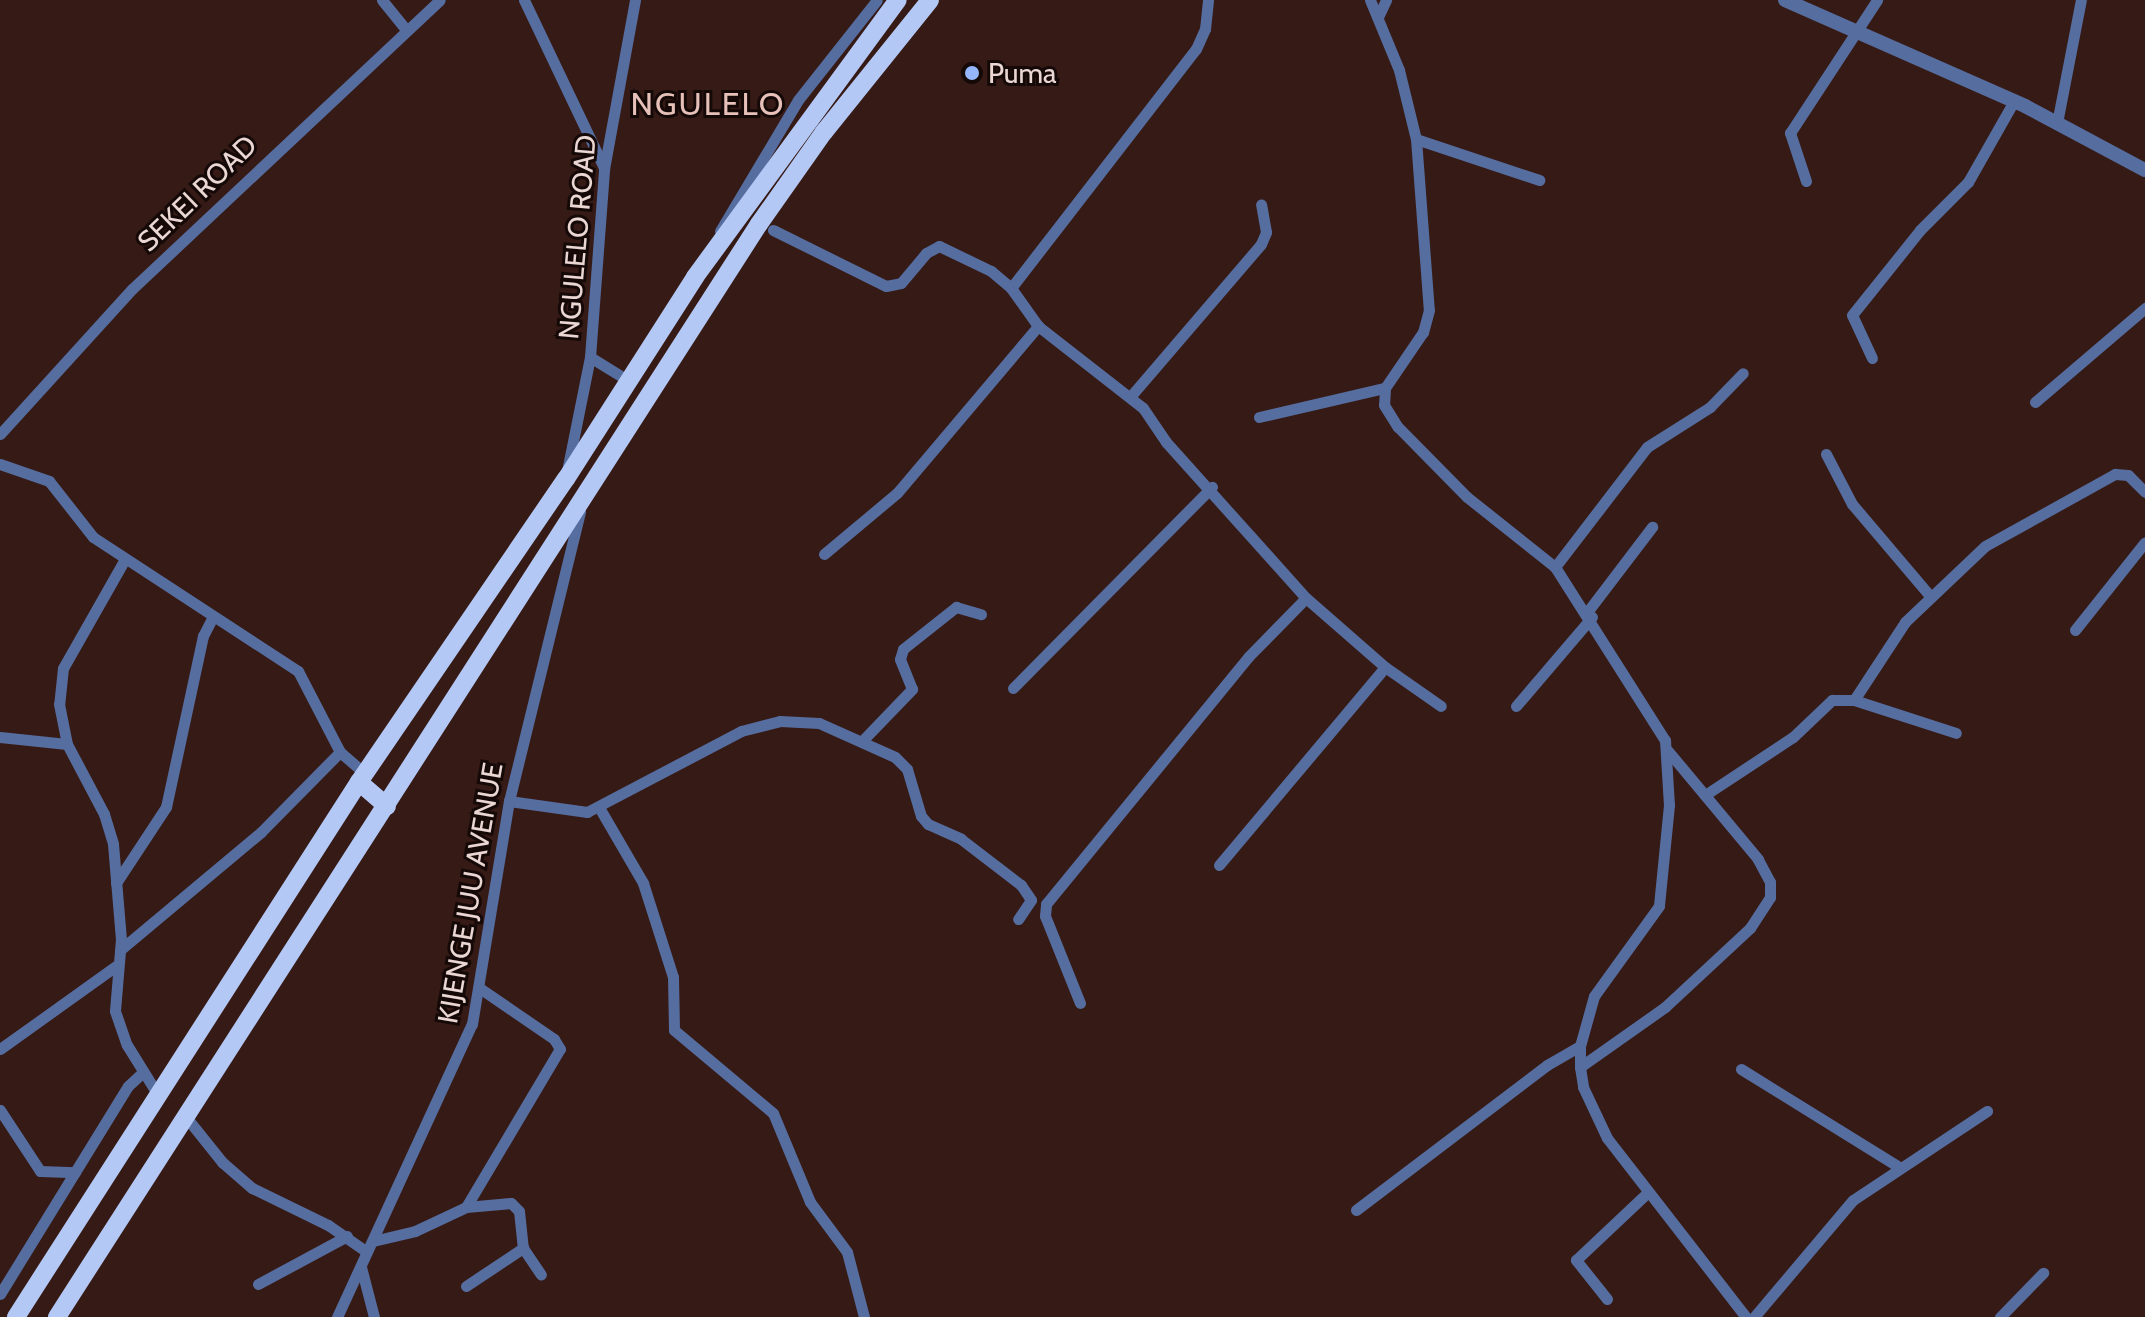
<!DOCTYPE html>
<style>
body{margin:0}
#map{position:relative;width:2145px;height:1317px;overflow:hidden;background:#361a16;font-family:Cabin,sans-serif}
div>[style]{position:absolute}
.minor>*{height:11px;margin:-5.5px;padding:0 5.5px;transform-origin:5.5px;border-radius:5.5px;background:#566d9f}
.tertiary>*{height:14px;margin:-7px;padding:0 7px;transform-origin:7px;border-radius:7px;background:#566d9f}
.trunk>*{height:18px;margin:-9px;padding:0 9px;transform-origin:9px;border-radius:9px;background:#b4c8f5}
.dots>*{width:22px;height:22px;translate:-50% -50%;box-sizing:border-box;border:4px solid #150907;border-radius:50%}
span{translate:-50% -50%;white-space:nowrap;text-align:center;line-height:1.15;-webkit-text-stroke:6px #150907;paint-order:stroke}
.poi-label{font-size:28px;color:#ead7d3}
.left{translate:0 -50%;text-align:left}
.street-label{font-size:28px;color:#ead7d3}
.quarter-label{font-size:32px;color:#e6c0b9;letter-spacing:2px}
</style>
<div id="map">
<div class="minor">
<div style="left:382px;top:0;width:38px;rotate:51deg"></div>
<div style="left:524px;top:0;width:186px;rotate:64.5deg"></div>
<div style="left:1370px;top:0;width:76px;rotate:67.5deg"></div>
<div style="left:1399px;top:70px;width:71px;rotate:76.2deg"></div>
<div style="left:1416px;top:139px;width:171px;rotate:85.7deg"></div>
<div style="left:1429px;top:310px;width:23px;rotate:105deg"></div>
<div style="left:1423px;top:332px;width:68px;rotate:124.2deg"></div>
<div style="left:1385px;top:388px;width:17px;rotate:93deg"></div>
<div style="left:1384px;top:405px;width:26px;rotate:58deg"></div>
<div style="left:1398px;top:427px;width:98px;rotate:45.4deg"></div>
<div style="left:1467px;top:497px;width:112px;rotate:38.5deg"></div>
<div style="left:1555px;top:567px;width:205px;rotate:57.6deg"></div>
<div style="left:1665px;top:740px;width:65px;rotate:86.5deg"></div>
<div style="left:1669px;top:805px;width:101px;rotate:95.7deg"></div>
<div style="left:1659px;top:906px;width:111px;rotate:125.8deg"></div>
<div style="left:1594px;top:996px;width:52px;rotate:105.6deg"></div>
<div style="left:1580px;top:1046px;width:21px;rotate:90deg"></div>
<div style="left:1580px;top:1067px;width:20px;rotate:81deg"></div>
<div style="left:1583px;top:1087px;width:56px;rotate:64.8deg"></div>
<div style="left:1607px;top:1138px;width:227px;rotate:52.2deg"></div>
<div style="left:1379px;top:15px;width:17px;rotate:-65deg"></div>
<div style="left:2057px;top:123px;width:125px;rotate:-79deg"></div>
<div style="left:1416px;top:139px;width:130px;rotate:18.4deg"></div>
<div style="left:1806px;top:181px;width:51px;rotate:-108.4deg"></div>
<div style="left:1790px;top:133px;width:159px;rotate:-56.8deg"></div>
<div style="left:773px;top:230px;width:126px;rotate:26.4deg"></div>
<div style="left:886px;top:286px;width:15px;rotate:-11deg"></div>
<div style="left:901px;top:283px;width:39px;rotate:-50deg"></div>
<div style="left:926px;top:253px;width:15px;rotate:-28deg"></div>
<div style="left:939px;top:246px;width:58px;rotate:25.7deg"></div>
<div style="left:991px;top:271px;width:26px;rotate:40deg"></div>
<div style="left:1011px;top:288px;width:47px;rotate:54.6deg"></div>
<div style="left:1038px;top:326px;width:133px;rotate:38deg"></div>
<div style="left:1143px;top:408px;width:41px;rotate:55.9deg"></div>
<div style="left:1166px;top:442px;width:210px;rotate:48.1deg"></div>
<div style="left:1306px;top:598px;width:105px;rotate:41.1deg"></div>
<div style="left:1385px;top:667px;width:68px;rotate:34.9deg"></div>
<div style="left:720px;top:231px;width:152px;rotate:-59.2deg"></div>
<div style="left:798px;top:100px;width:127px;rotate:-51.7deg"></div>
<div style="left:1011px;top:288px;width:302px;rotate:-52.3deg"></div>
<div style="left:1196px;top:49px;width:22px;rotate:-66deg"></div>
<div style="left:1205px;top:29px;width:29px;rotate:-84deg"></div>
<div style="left:590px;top:357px;width:46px;rotate:31.6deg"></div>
<div style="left:1872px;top:358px;width:47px;rotate:-114.9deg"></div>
<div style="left:1852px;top:315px;width:109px;rotate:-51.3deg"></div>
<div style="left:1920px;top:230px;width:68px;rotate:-45deg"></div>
<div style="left:1968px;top:182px;width:93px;rotate:-60.4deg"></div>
<div style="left:1130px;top:397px;width:201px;rotate:-49.4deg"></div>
<div style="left:1261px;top:244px;width:13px;rotate:-67deg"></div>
<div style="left:1266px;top:232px;width:28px;rotate:-100deg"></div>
<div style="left:2035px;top:402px;width:145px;rotate:-40.5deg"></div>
<div style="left:1259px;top:417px;width:129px;rotate:-13deg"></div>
<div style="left:0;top:434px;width:196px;rotate:-47.7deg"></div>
<div style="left:132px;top:289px;width:422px;rotate:-43.2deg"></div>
<div style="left:1826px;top:454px;width:56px;rotate:62.5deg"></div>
<div style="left:1852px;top:504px;width:121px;rotate:49.7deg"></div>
<div style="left:0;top:464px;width:52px;rotate:19.1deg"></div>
<div style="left:49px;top:481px;width:71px;rotate:51.8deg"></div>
<div style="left:93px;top:537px;width:245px;rotate:33.2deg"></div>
<div style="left:298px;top:671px;width:91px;rotate:62.6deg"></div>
<div style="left:340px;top:752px;width:33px;rotate:41deg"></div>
<div style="left:567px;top:471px;width:116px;rotate:-78.6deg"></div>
<div style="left:590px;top:357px;width:189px;rotate:-85.7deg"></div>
<div style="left:604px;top:169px;width:172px;rotate:-79.6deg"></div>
<div style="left:824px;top:554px;width:95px;rotate:-39.9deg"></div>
<div style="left:897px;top:493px;width:219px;rotate:-49.8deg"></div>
<div style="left:125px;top:559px;width:125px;rotate:119.6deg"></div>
<div style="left:63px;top:668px;width:36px;rotate:96deg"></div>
<div style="left:59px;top:704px;width:41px;rotate:78.7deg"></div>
<div style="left:67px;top:744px;width:79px;rotate:62.1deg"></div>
<div style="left:104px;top:814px;width:31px;rotate:73deg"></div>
<div style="left:113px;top:844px;width:95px;rotate:85.2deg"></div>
<div style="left:121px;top:939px;width:72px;rotate:94.8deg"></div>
<div style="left:115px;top:1011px;width:36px;rotate:71deg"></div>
<div style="left:127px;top:1045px;width:59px;rotate:58.2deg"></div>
<div style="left:1555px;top:567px;width:151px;rotate:-52.5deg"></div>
<div style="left:1647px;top:447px;width:75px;rotate:-32.4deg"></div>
<div style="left:1710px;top:407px;width:47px;rotate:-45.9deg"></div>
<div style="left:1588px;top:611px;width:106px;rotate:-52.7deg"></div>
<div style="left:2075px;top:630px;width:112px;rotate:-51.5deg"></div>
<div style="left:1013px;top:688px;width:283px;rotate:-45.3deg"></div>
<div style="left:1854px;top:700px;width:93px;rotate:-56.8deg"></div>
<div style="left:1905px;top:622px;width:110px;rotate:-43.5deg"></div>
<div style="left:1985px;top:546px;width:149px;rotate:-29deg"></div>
<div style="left:2115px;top:474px;width:13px;rotate:4deg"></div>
<div style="left:2128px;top:475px;width:24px;rotate:45deg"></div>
<div style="left:1516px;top:706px;width:117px;rotate:-49.5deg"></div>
<div style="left:0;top:737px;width:67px;rotate:6deg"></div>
<div style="left:863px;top:740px;width:71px;rotate:-46.1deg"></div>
<div style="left:912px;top:689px;width:32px;rotate:-112deg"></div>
<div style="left:900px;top:659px;width:10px;rotate:-73deg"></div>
<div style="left:903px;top:649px;width:68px;rotate:-38.4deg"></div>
<div style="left:956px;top:607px;width:26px;rotate:16deg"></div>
<div style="left:1705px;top:795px;width:105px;rotate:-33.4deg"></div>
<div style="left:1793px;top:737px;width:54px;rotate:-43.5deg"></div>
<div style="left:1832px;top:700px;width:22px"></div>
<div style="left:1854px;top:700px;width:107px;rotate:17.9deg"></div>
<div style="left:509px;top:801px;width:79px;rotate:8deg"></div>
<div style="left:587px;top:812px;width:174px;rotate:-27.7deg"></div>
<div style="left:741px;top:731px;width:40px;rotate:-14.4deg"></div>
<div style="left:780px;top:721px;width:39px;rotate:3deg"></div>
<div style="left:819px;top:723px;width:83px;rotate:24.1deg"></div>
<div style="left:895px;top:757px;width:17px;rotate:45deg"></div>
<div style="left:907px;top:769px;width:49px;rotate:73.4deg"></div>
<div style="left:921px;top:816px;width:11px;rotate:49deg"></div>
<div style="left:928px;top:824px;width:36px;rotate:24deg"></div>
<div style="left:961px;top:839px;width:76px;rotate:37.5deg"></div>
<div style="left:1021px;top:885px;width:18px;rotate:56deg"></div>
<div style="left:1031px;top:900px;width:23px;rotate:124deg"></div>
<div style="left:600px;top:809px;width:86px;rotate:59.8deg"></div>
<div style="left:643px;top:883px;width:99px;rotate:72.3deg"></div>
<div style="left:673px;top:977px;width:53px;rotate:88.9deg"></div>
<div style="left:674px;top:1030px;width:129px;rotate:40deg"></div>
<div style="left:773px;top:1113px;width:96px;rotate:67.4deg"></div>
<div style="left:810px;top:1202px;width:62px;rotate:53.5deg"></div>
<div style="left:847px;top:1252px;width:67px;rotate:75.3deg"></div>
<div style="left:1219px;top:865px;width:258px;rotate:-50deg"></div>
<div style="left:116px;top:883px;width:91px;rotate:-56.7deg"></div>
<div style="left:166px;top:807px;width:175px;rotate:-77.8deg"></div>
<div style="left:203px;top:636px;width:22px;rotate:-63deg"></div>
<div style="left:120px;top:950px;width:184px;rotate:-39.9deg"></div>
<div style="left:261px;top:832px;width:112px;rotate:-45.4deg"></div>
<div style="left:1080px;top:1003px;width:94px;rotate:-111.9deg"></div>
<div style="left:1045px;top:916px;width:12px;rotate:-85deg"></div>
<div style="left:1046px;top:904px;width:320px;rotate:-50.7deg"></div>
<div style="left:1249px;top:656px;width:81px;rotate:-45.5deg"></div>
<div style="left:0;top:1049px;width:143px;rotate:-35.6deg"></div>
<div style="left:1580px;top:1067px;width:104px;rotate:-35.2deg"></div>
<div style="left:1665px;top:1007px;width:116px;rotate:-42.9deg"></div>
<div style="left:1750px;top:928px;width:37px;rotate:-57deg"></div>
<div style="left:1770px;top:897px;width:15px;rotate:-90deg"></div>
<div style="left:1770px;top:882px;width:26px;rotate:-118deg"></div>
<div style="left:1758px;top:859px;width:141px;rotate:-129.8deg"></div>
<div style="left:1741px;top:1069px;width:186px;rotate:31.8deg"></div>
<div style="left:0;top:1110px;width:73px;rotate:56.7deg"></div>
<div style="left:40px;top:1171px;width:35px;rotate:2deg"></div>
<div style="left:186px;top:1117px;width:58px;rotate:51.3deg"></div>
<div style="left:222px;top:1162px;width:40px;rotate:41deg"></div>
<div style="left:252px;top:1188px;width:85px;rotate:26deg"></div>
<div style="left:328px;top:1225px;width:47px;rotate:34.7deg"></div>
<div style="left:466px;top:1207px;width:184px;rotate:-59.3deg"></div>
<div style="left:560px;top:1049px;width:12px;rotate:-121deg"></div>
<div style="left:554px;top:1039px;width:88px;rotate:-145.6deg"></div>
<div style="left:1356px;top:1210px;width:240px;rotate:-37.2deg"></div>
<div style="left:1547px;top:1065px;width:38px;rotate:-30deg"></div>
<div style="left:373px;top:1241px;width:43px;rotate:-13.4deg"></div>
<div style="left:415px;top:1231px;width:56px;rotate:-25.2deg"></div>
<div style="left:466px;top:1207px;width:45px;rotate:-5.1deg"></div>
<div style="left:511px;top:1203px;width:11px;rotate:45deg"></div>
<div style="left:519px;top:1211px;width:37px;rotate:84deg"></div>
<div style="left:523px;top:1248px;width:32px;rotate:56deg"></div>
<div style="left:361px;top:1267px;width:52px;rotate:75.4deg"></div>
<div style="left:258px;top:1284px;width:101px;rotate:-28.3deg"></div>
<div style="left:466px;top:1286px;width:69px;rotate:-33.7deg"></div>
<div style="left:0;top:1294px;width:244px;rotate:-58.4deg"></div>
<div style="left:128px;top:1086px;width:21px;rotate:-43deg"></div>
<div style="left:1607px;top:1299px;width:50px;rotate:-128.5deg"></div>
<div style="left:1576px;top:1260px;width:98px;rotate:-43.3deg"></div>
<div style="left:337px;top:1317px;width:323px;rotate:-65.3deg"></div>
<div style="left:472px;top:1024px;width:226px;rotate:-80.6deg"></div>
<div style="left:509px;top:801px;width:298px;rotate:-76.2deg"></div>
<div style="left:1754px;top:1317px;width:153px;rotate:-49.8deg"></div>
<div style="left:1853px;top:1200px;width:161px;rotate:-33.6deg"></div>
<div style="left:2000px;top:1317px;width:62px;rotate:-45.7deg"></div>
</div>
<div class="tertiary">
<div style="left:1785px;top:0;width:262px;rotate:23.8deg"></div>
<div style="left:2025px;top:106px;width:136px;rotate:28.1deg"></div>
</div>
<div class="trunk">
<div style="left:359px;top:782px;width:37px;rotate:41deg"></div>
<div style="left:16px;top:1317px;width:636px;rotate:-57.34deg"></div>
<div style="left:359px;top:782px;width:367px;rotate:-55.7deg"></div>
<div style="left:566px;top:479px;width:240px;rotate:-57.4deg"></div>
<div style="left:695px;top:277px;width:343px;rotate:-53.8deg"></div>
<div style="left:57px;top:1317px;width:1299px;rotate:-57.29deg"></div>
<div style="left:759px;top:224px;width:113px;rotate:-54.8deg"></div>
<div style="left:824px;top:132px;width:169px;rotate:-51.2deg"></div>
</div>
<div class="dots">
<div style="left:972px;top:73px;background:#95b6fd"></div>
</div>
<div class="poi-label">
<span class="left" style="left:988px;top:73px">Puma</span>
</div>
<div class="street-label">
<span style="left:197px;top:193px;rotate:-44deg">SEKEI ROAD</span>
<span style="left:577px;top:237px;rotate:-85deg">NGULELO ROAD</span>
<span style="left:470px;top:893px;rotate:-80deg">KIJENGE JUU AVENUE</span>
</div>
<div class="quarter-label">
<span style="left:708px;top:104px">NGULELO</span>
</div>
</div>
